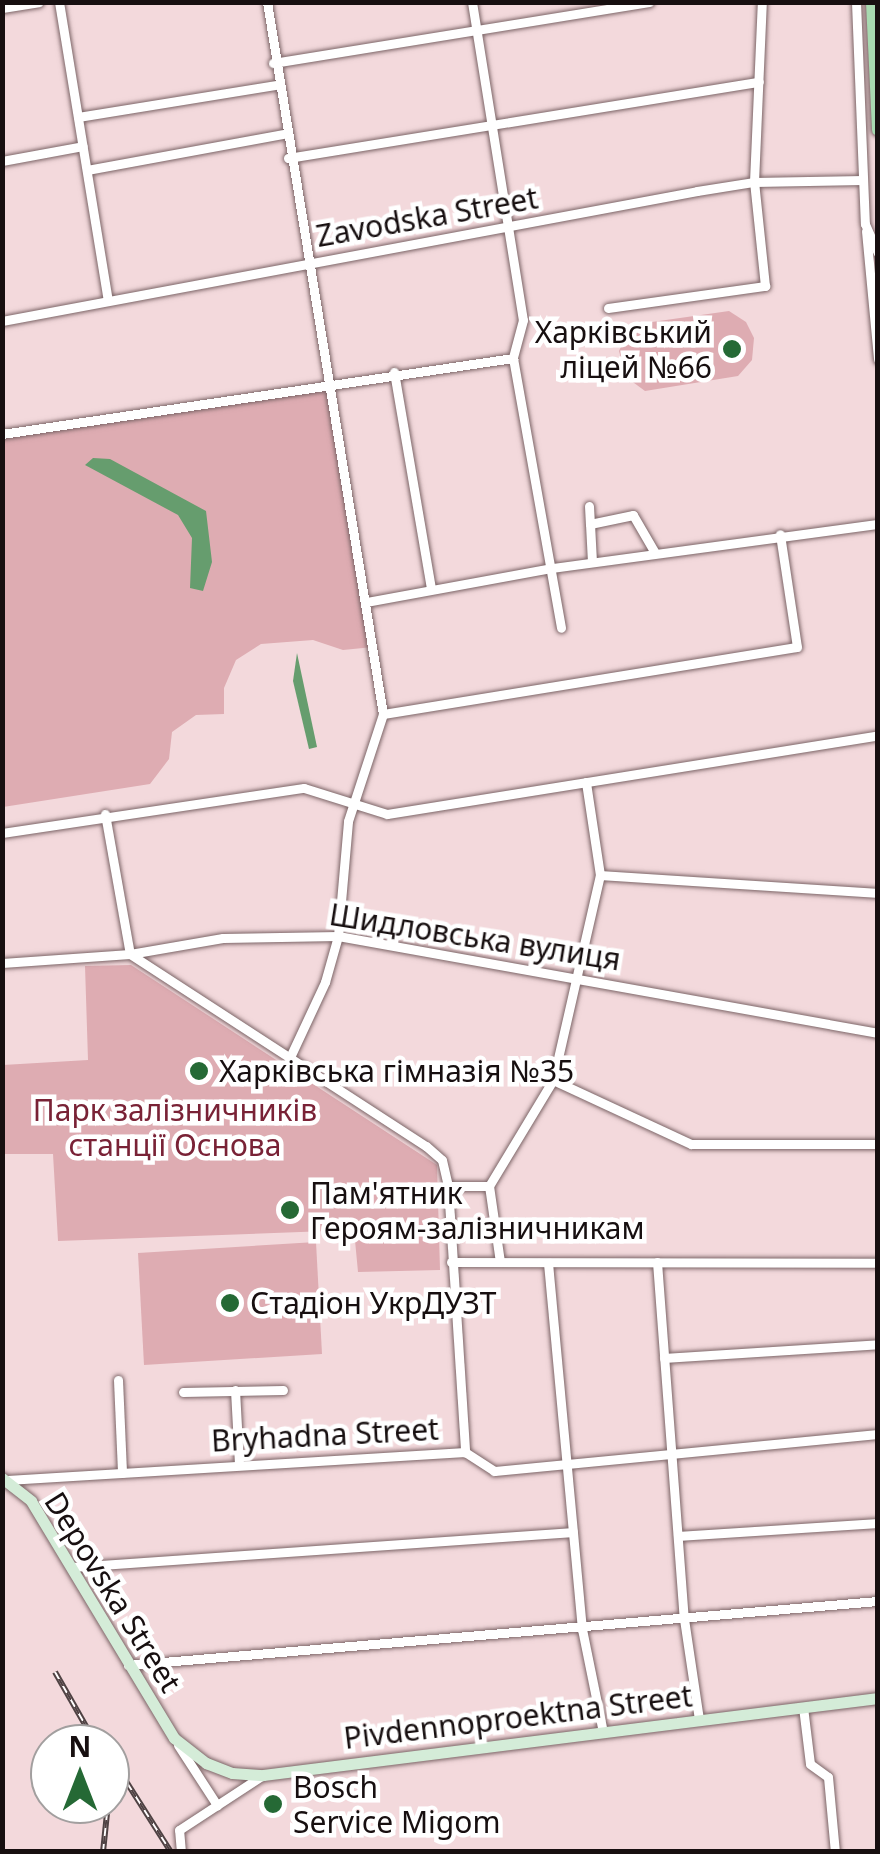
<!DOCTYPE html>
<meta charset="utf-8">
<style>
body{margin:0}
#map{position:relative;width:880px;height:1854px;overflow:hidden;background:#f3d9dc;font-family:"Noto Sans",sans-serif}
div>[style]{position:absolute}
.green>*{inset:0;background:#deacb2}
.water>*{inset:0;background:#669d6e}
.roads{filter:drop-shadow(0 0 2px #7c6567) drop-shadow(0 0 2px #7c6567)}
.minor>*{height:9px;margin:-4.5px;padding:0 4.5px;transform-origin:4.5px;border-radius:4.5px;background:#fff}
.secondary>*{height:11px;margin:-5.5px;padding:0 5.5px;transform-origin:5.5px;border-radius:5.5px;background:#d4ecd8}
.primary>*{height:12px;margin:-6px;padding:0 6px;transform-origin:6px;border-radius:6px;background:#a8d9b0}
.rail>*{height:6px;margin-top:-3px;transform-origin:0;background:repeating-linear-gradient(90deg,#fff 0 8px,#4e4243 0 16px);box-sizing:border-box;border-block:2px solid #4e4243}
.dots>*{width:28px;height:28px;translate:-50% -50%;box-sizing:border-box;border:5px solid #fff;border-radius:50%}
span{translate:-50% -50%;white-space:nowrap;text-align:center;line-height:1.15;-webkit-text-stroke:9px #fff;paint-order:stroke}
.street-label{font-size:30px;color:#170f10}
.poi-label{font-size:30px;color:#170f10}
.right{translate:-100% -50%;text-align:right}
.left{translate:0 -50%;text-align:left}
.park-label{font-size:30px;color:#792236}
.frame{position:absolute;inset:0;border:5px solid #170f10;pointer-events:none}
.north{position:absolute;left:30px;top:1724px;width:100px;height:100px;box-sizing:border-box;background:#fff;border:2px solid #a29f9f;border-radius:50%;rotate:0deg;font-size:28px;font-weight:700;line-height:40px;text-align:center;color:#170f10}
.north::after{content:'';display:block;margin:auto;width:35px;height:45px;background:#256935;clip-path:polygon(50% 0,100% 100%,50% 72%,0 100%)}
</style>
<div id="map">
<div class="green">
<div style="clip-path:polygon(729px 311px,746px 322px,754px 338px,752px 360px,738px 376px,645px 391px,626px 377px,619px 351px,631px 325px)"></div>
<div style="clip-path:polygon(330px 383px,373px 647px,343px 650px,313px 640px,261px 644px,236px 660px,224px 688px,224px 714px,196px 715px,172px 732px,169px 759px,150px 784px,3px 807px,3px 434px)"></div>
<div style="clip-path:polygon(131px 965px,437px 1165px,440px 1270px,358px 1272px,354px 1230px,58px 1241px,53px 1154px,3px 1154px,3px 1065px,88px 1060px,85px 966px)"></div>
<div style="clip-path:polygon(316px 1242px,322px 1354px,144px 1365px,138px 1253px)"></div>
</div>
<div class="water">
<div style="clip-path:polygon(110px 459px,206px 511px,212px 562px,203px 591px,190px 588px,192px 538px,178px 515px,85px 465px,93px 458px)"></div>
<div style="clip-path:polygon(297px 653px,317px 747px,309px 749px,293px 681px)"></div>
</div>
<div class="roads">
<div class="minor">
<div style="left:59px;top:2px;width:302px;rotate:80.7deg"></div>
<div style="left:267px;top:2px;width:721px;rotate:80.75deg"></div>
<div style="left:472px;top:2px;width:322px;rotate:80.9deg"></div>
<div style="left:523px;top:320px;width:39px;rotate:105deg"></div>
<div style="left:513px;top:358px;width:274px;rotate:79.9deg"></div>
<div style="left:856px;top:2px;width:222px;rotate:87.7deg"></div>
<div style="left:865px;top:224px;width:32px;rotate:66deg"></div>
<div style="left:2px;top:8px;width:37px;rotate:-9deg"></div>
<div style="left:273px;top:63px;width:381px;rotate:-9.2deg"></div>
<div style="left:78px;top:117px;width:201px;rotate:-9.2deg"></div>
<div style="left:288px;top:158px;width:477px;rotate:-9.2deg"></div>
<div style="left:2px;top:161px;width:82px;rotate:-10.5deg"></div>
<div style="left:87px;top:170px;width:200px;rotate:-10.4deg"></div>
<div style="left:866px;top:231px;width:129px;rotate:84.6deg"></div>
<div style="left:608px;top:308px;width:159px;rotate:-8deg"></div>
<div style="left:765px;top:286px;width:105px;rotate:-96deg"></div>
<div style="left:754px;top:182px;width:180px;rotate:-87.5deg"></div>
<div style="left:2px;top:321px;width:707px;rotate:-10.59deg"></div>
<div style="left:697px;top:191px;width:58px;rotate:-9deg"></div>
<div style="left:754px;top:182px;width:109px;rotate:-1.1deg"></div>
<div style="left:394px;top:372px;width:220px;rotate:80.3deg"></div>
<div style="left:2px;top:434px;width:517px;rotate:-8.46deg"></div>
<div style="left:589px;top:506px;width:18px;rotate:87deg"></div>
<div style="left:592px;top:562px;width:38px;rotate:-93deg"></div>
<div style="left:590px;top:524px;width:44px;rotate:-11.8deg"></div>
<div style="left:633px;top:515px;width:44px;rotate:59.9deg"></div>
<div style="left:366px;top:602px;width:189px;rotate:-10.4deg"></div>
<div style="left:552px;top:568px;width:329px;rotate:-7.7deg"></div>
<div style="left:105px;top:814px;width:142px;rotate:79.9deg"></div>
<div style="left:130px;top:954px;width:353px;rotate:33deg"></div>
<div style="left:426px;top:1146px;width:21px;rotate:41deg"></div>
<div style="left:442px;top:1160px;width:27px;rotate:77deg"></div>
<div style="left:448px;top:1186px;width:41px"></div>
<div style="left:2px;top:833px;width:305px;rotate:-8.5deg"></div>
<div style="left:304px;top:788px;width:87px;rotate:17.4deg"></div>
<div style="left:387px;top:814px;width:497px;rotate:-9.1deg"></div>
<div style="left:600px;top:875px;width:279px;rotate:3.7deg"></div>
<div style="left:2px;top:963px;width:128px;rotate:-4deg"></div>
<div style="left:130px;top:954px;width:94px;rotate:-9.8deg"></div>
<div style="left:223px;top:938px;width:115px;rotate:-1deg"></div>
<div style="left:338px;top:936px;width:549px;rotate:10.18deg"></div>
<div style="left:291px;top:1055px;width:81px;rotate:-65deg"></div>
<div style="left:325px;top:982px;width:48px;rotate:-74.2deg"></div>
<div style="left:338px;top:936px;width:115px;rotate:-85deg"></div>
<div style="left:348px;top:821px;width:113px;rotate:-71.9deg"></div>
<div style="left:383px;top:714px;width:419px;rotate:-9.2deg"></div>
<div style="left:797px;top:647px;width:114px;rotate:-98.6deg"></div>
<div style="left:553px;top:1080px;width:152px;rotate:24.9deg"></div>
<div style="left:691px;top:1144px;width:187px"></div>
<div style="left:448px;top:1186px;width:267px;rotate:86.3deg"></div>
<div style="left:451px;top:1262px;width:427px;rotate:0.1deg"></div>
<div style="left:500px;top:1262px;width:77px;rotate:-98.2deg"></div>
<div style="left:489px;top:1186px;width:124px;rotate:-58.9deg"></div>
<div style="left:553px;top:1080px;width:210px;rotate:-77.1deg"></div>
<div style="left:600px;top:875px;width:94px;rotate:-98.6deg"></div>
<div style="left:657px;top:1262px;width:358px;rotate:85.7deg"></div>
<div style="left:684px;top:1619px;width:101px;rotate:81.5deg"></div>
<div style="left:548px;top:1263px;width:368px;rotate:84.7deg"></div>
<div style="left:582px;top:1629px;width:105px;rotate:78.5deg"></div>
<div style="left:664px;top:1358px;width:214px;rotate:-3.7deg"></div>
<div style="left:118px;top:1380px;width:93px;rotate:87.5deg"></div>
<div style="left:235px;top:1390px;width:75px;rotate:86.9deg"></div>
<div style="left:183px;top:1392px;width:100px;rotate:-1.1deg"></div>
<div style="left:7px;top:1480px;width:459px;rotate:-3.5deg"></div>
<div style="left:465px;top:1452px;width:35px;rotate:33deg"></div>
<div style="left:494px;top:1471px;width:386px;rotate:-5.5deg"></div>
<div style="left:678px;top:1536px;width:200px;rotate:-3.7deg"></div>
<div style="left:73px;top:1567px;width:501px;rotate:-4deg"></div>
<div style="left:128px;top:1665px;width:753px;rotate:-4.88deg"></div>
<div style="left:803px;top:1707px;width:57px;rotate:83deg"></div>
<div style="left:810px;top:1764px;width:22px;rotate:36deg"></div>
<div style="left:828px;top:1777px;width:75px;rotate:84.7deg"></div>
<div style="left:178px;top:1745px;width:72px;rotate:57deg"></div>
<div style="left:181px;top:1852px;width:22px;rotate:-95deg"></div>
<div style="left:179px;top:1830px;width:100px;rotate:-33.2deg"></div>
</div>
<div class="secondary">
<div style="left:2px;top:1478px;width:37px;rotate:38deg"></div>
<div style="left:31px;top:1501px;width:277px;rotate:58.9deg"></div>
<div style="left:174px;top:1738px;width:41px;rotate:38deg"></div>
<div style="left:206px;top:1763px;width:28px;rotate:21deg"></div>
<div style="left:232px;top:1773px;width:31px;rotate:4deg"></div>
<div style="left:263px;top:1775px;width:620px;rotate:-7.14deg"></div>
</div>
<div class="primary">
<div style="left:872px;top:2px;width:128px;rotate:87.3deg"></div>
</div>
</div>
<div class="rail">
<div style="left:55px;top:1672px;width:83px;rotate:60.3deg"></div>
<div style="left:110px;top:1756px;width:114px;rotate:57.6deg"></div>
<div style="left:103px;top:1852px;width:48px;rotate:-84.1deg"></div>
</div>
<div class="dots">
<div style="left:732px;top:349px;background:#256935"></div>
<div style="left:199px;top:1071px;background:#256935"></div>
<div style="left:290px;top:1210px;background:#256935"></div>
<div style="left:230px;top:1303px;background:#256935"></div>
<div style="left:273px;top:1804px;background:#256935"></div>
</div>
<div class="street-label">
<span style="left:427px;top:217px;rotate:-10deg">Zavodska Street</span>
<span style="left:475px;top:937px;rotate:9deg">Шидловська вулиця</span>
<span style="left:325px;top:1435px;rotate:-3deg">Bryhadna Street</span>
<span style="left:113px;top:1592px;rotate:58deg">Depovska Street</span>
<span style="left:518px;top:1717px;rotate:-7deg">Pivdennoproektna Street</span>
</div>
<div class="poi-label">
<span class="right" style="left:712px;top:349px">Харківський<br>ліцей №66</span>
<span class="left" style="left:219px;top:1071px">Харківська гімназія №35</span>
<span class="left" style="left:310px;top:1210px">Пам'ятник<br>Героям-залізничникам</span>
<span class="left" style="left:250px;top:1303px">Стадіон УкрДУЗТ</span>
<span class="left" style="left:293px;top:1804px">Bosch<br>Service Migom</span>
</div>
<div class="park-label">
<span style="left:175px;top:1127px">Парк залізничників<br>станції Основа</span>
</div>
<div class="frame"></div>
<div class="north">N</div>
</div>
